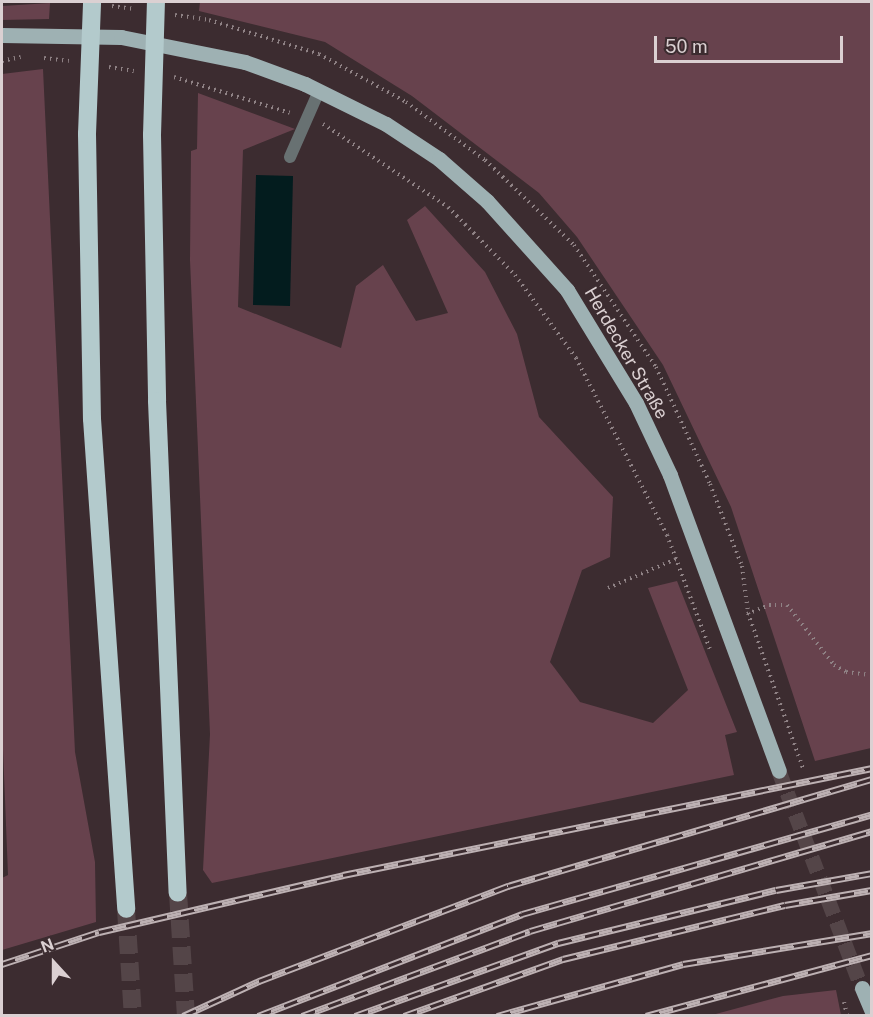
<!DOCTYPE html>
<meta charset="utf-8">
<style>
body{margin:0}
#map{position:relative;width:873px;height:1017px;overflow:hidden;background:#3c2c30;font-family:"Public Sans",sans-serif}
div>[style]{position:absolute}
.green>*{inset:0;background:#67424d}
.water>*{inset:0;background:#031c1e}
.primary-tunnel>*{height:15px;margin-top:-7.5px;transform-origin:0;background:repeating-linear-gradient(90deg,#544548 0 15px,transparent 0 23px)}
.highway-tunnel>*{height:18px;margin-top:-9px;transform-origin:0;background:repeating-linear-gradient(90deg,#544548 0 18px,transparent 0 27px)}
.path>*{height:4px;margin-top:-2px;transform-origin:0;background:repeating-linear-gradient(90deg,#8f8285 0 1.5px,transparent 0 6px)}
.lane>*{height:12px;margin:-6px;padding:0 6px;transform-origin:6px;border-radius:6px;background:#687172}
.primary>*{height:15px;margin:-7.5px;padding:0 7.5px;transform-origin:7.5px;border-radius:7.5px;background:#9eb1b3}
.highway>*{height:18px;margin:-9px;padding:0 9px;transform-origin:9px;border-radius:9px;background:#b3cacc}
.rail>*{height:7px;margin-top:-3.5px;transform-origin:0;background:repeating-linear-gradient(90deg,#3c2c30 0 14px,#bdb1b3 0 28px);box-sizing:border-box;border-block:2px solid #bdb1b3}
.highway-bridge>*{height:18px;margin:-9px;padding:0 9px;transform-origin:9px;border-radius:9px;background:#b3cacc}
span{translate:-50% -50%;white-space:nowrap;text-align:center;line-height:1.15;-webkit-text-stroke:4.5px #3c2c30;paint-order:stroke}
.street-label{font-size:18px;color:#dbd0d2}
.frame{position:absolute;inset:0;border:3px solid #dbd0d2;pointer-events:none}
.north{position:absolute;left:24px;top:933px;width:60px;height:60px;-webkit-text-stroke:4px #3c2c30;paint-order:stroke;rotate:339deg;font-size:16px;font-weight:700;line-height:24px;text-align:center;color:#dbd0d2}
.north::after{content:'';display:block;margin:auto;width:21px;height:27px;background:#dbd0d2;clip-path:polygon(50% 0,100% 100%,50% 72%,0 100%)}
.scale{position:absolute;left:654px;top:36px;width:189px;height:27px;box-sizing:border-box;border:3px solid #dbd0d2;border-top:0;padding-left:8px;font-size:18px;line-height:21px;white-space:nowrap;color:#dbd0d2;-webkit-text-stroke:4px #3c2c30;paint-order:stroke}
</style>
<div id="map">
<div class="green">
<div style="clip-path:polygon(200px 2px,871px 2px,871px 748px,815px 761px,731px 507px,663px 365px,577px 237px,539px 193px,412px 96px,325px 42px,199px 11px)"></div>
<div style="clip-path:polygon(50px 3px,49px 19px,2px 20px,2px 6px)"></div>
<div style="clip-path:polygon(43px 69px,75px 752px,95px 862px,96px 922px,2px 950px,2px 878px,8px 875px,2px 724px,2px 74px)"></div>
<div style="clip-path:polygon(198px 93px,295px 129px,243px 150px,238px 307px,341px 348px,356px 286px,383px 265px,416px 321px,448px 313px,407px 220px,425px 206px,485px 272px,517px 334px,539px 417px,613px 497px,610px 557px,582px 570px,550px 662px,580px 702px,653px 723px,688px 690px,648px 588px,677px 581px,737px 732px,725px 735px,734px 775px,212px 883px,203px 870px,210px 734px,190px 260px,191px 151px,197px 149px)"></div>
<div style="clip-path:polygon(836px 990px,841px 1015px,712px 1015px,783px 996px)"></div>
</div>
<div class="water">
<div style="clip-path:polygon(256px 175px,293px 176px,290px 306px,253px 305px)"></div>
</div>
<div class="primary-tunnel">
<div style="left:779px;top:771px;width:232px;rotate:69.1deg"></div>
</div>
<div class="highway-tunnel">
<div style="left:178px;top:893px;width:123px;rotate:86.3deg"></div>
<div style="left:126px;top:909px;width:107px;rotate:86.3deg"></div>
</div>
<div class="path">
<div style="left:112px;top:6px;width:22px;rotate:8deg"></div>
<div style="left:175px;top:15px;width:34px;rotate:8deg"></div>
<div style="left:209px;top:20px;width:115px;rotate:17.2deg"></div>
<div style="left:319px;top:54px;width:99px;rotate:28.9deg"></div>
<div style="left:406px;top:102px;width:98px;rotate:36.3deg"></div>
<div style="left:485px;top:160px;width:123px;rotate:43.7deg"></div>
<div style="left:574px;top:245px;width:147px;rotate:56.1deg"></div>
<div style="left:656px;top:367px;width:129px;rotate:65.2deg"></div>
<div style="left:710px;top:484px;width:88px;rotate:68.7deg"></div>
<div style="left:742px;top:566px;width:47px;rotate:82.7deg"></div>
<div style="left:748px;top:613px;width:164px;rotate:70.5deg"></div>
<div style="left:44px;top:58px;width:25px;rotate:7deg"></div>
<div style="left:2px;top:61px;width:19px;rotate:-12deg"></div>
<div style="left:109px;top:67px;width:25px;rotate:9deg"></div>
<div style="left:174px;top:77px;width:121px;rotate:17.2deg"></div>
<div style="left:323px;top:124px;width:150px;rotate:33.6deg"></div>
<div style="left:448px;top:207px;width:95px;rotate:45.4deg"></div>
<div style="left:515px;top:275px;width:103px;rotate:53.7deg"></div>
<div style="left:576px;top:358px;width:199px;rotate:62.8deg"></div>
<div style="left:667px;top:535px;width:125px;rotate:69.4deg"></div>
<div style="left:608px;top:588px;width:74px;rotate:-23.1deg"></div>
<div style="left:747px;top:614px;width:24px;rotate:-22deg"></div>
<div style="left:769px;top:605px;width:18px"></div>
<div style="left:787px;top:605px;width:76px;rotate:51.9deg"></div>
<div style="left:834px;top:665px;width:14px;rotate:30deg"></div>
<div style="left:846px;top:672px;width:26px;rotate:7deg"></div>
<div style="left:844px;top:1002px;width:14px;rotate:78deg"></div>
</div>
<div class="lane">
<div style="left:290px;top:157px;width:72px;rotate:-66.3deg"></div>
</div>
<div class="primary">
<div style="left:2px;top:35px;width:119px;rotate:1deg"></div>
<div style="left:121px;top:37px;width:126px;rotate:11.4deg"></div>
<div style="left:245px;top:62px;width:64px;rotate:20.1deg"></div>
<div style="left:305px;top:84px;width:90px;rotate:26.3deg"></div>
<div style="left:386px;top:124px;width:64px;rotate:33.4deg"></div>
<div style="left:439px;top:159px;width:64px;rotate:41.2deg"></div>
<div style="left:487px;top:201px;width:120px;rotate:48deg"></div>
<div style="left:567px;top:290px;width:132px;rotate:58.6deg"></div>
<div style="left:636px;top:403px;width:80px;rotate:64.7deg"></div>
<div style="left:670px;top:475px;width:315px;rotate:69.8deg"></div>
<div style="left:862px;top:988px;width:25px;rotate:67deg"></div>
</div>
<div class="highway">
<div style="left:87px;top:134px;width:285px;rotate:89deg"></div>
<div style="left:92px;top:419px;width:491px;rotate:86deg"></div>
<div style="left:152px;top:135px;width:266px;rotate:88.9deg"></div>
<div style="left:157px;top:401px;width:492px;rotate:87.6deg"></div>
</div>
<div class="rail">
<div style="left:2px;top:964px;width:102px;rotate:-18.3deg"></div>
<div style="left:99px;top:932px;width:251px;rotate:-13.1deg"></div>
<div style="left:343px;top:875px;width:540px;rotate:-11.43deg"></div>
<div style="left:183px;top:1016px;width:84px;rotate:-24.7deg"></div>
<div style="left:259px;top:981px;width:267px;rotate:-20.9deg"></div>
<div style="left:508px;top:886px;width:379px;rotate:-16.4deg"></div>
<div style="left:258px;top:1016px;width:283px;rotate:-21.1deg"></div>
<div style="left:522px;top:914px;width:364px;rotate:-15.9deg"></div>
<div style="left:302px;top:1016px;width:243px;rotate:-20.4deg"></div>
<div style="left:530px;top:931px;width:356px;rotate:-16.3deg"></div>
<div style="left:355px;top:1016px;width:216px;rotate:-19.8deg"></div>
<div style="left:558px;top:943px;width:224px;rotate:-13.7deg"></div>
<div style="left:776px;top:890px;width:97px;rotate:-10deg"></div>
<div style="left:404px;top:1016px;width:169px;rotate:-19.7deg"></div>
<div style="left:563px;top:959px;width:228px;rotate:-13.7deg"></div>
<div style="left:785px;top:905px;width:88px;rotate:-9.8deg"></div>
<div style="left:497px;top:1016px;width:193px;rotate:-15.6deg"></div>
<div style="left:683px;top:964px;width:192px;rotate:-9.3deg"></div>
<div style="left:646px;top:1016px;width:234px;rotate:-15.1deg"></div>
</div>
<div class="highway-bridge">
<div style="left:87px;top:134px;width:132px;rotate:-87.8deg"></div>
<div style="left:152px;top:135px;width:133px;rotate:-88.3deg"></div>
</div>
<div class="street-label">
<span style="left:626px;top:353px;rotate:60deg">Herdecker Straße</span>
</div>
<div class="frame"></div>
<div class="north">N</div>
<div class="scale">50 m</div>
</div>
